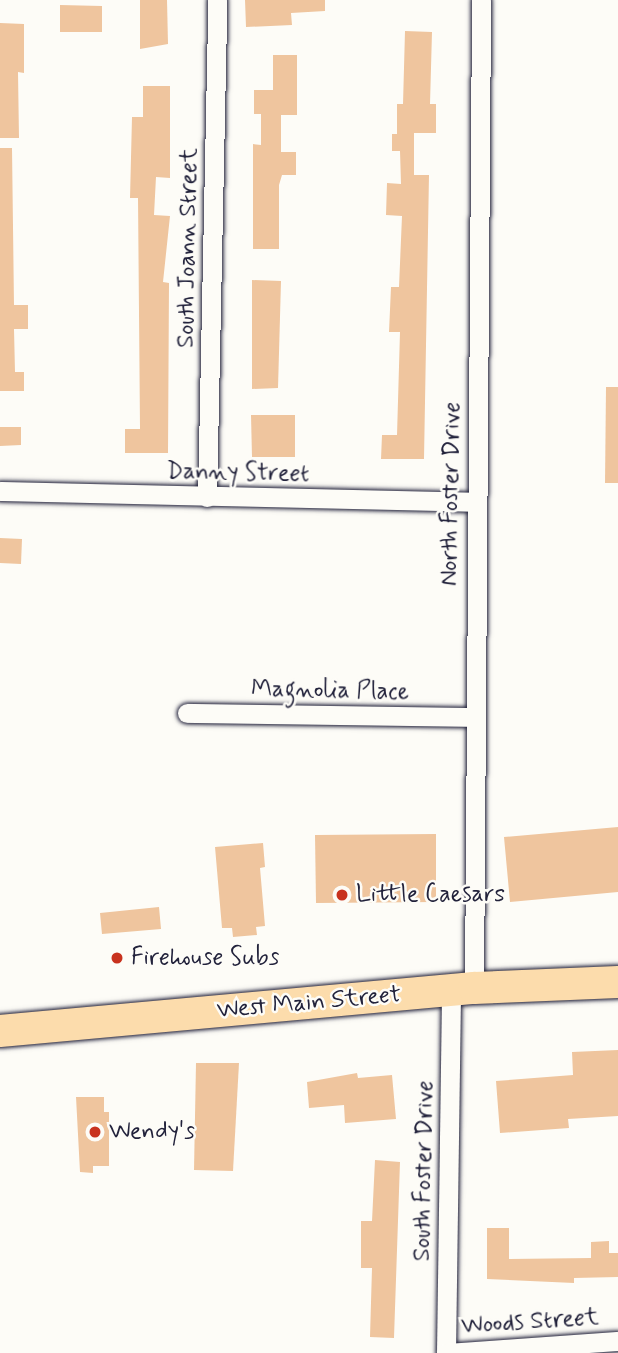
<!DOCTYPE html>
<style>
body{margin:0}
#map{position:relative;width:618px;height:1353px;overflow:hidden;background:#fdfcf7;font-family:Mynerve,sans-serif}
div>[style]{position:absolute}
.building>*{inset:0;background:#efc59e}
.roads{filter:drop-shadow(0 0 2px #22223b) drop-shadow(0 0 2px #22223b)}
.street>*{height:19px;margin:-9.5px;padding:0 9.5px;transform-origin:9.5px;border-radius:9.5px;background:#fdfcf7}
.primary>*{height:32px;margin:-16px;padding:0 16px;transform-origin:16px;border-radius:16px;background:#fcdcac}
.dots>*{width:19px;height:19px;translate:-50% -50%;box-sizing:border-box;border:4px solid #fdfcf7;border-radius:50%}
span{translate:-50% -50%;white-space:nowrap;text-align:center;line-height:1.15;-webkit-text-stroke:5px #fdfcf7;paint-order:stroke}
.street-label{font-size:24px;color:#22223b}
.poi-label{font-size:24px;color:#22223b}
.left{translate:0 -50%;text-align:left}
</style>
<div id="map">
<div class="building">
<div style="clip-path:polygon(140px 0,167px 0,168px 44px,140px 49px)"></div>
<div style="clip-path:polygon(245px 0,325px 0,325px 11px,291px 13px,292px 25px,246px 27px)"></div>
<div style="clip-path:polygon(60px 5px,102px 6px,102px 32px,60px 32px)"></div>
<div style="clip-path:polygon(0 23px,24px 24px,24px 73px,18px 72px,19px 138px,0 138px)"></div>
<div style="clip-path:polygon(405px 31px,432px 32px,430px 104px,436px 104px,436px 133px,414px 133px,414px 175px,429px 175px,424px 459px,381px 459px,382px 435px,397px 435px,400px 332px,389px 332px,391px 287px,399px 287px,402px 216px,386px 215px,387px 183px,401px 184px,400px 151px,392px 151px,392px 134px,397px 134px,397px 104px,403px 104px)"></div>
<div style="clip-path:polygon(273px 55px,297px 55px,297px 115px,281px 115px,281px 152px,296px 152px,296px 175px,282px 175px,279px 185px,279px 249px,253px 249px,253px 144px,261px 145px,261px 114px,254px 114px,254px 90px,273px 90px)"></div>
<div style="clip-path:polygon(143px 86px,170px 86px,170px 178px,156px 177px,154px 215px,170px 216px,163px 282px,169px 283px,168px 453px,125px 453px,125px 429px,140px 429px,138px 198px,130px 198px,132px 117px,143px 117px)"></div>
<div style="clip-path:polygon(0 148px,12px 148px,14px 305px,28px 305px,28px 329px,14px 329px,15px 372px,24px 372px,24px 391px,0 391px)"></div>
<div style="clip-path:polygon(252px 280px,281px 281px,278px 388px,252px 389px)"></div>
<div style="clip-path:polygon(606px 387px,618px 387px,618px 483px,605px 483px)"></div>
<div style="clip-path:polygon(251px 415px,295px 415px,295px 457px,252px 457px)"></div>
<div style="clip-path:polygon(0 427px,21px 427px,21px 445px,0 446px)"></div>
<div style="clip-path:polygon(0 538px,22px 539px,21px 564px,0 563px)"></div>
<div style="clip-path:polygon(618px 827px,618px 892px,510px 902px,504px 837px)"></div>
<div style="clip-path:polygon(436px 834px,436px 902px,316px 903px,315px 835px)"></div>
<div style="clip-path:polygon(263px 843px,265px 867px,260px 868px,265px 926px,256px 927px,257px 935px,233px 937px,232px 928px,222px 928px,215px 847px)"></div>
<div style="clip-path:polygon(159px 907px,161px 929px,102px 934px,100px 913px)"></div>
<div style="clip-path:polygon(618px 1050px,618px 1116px,568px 1119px,569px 1128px,500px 1133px,496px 1081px,573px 1075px,572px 1052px)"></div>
<div style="clip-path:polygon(196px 1063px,239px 1063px,233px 1171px,194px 1170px)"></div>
<div style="clip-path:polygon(357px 1073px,358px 1078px,392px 1075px,396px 1119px,345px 1123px,344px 1105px,309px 1108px,307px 1082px)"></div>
<div style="clip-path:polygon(76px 1097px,104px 1097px,104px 1112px,109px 1112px,109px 1166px,93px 1166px,93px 1173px,80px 1172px)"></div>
<div style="clip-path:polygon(375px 1160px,400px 1162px,394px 1338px,370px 1337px,372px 1268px,361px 1268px,361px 1221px,372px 1221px)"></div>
<div style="clip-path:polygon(487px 1228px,509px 1228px,509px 1259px,591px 1258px,591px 1242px,609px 1241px,609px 1253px,618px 1253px,618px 1277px,574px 1278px,574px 1283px,487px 1279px)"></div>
</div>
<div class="roads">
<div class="street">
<div style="left:0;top:491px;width:475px;rotate:1.3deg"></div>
<div style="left:207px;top:497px;width:497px;rotate:-88.8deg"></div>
<div style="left:187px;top:713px;width:286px;rotate:0.8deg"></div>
<div style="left:474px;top:988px;width:988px;rotate:-89.59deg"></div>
<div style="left:446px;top:1353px;width:363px;rotate:-89.2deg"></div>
<div style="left:446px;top:1353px;width:172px;rotate:-4deg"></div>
</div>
<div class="primary">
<div style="left:0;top:1031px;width:476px;rotate:-5.2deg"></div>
<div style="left:474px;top:988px;width:144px;rotate:-2.4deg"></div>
</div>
</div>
<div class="dots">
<div style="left:342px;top:895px;background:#c8321e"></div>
<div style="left:117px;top:958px;background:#c8321e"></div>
<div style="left:95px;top:1132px;background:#c8321e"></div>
</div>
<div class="street-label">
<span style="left:188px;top:248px;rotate:-89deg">South Joann Street</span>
<span style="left:238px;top:473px;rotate:1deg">Danny Street</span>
<span style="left:451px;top:494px;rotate:-89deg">North Foster Drive</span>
<span style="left:330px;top:691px;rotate:1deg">Magnolia Place</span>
<span style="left:309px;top:1003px;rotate:-5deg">West Main Street</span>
<span style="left:424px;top:1171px;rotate:-89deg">South Foster Drive</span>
<span style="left:530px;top:1322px;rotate:-4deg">Woods Street</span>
</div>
<div class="poi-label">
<span class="left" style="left:356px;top:895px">Little Caesars</span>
<span class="left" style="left:131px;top:958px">Firehouse Subs</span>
<span class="left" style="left:109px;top:1132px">Wendy's</span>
</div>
</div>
